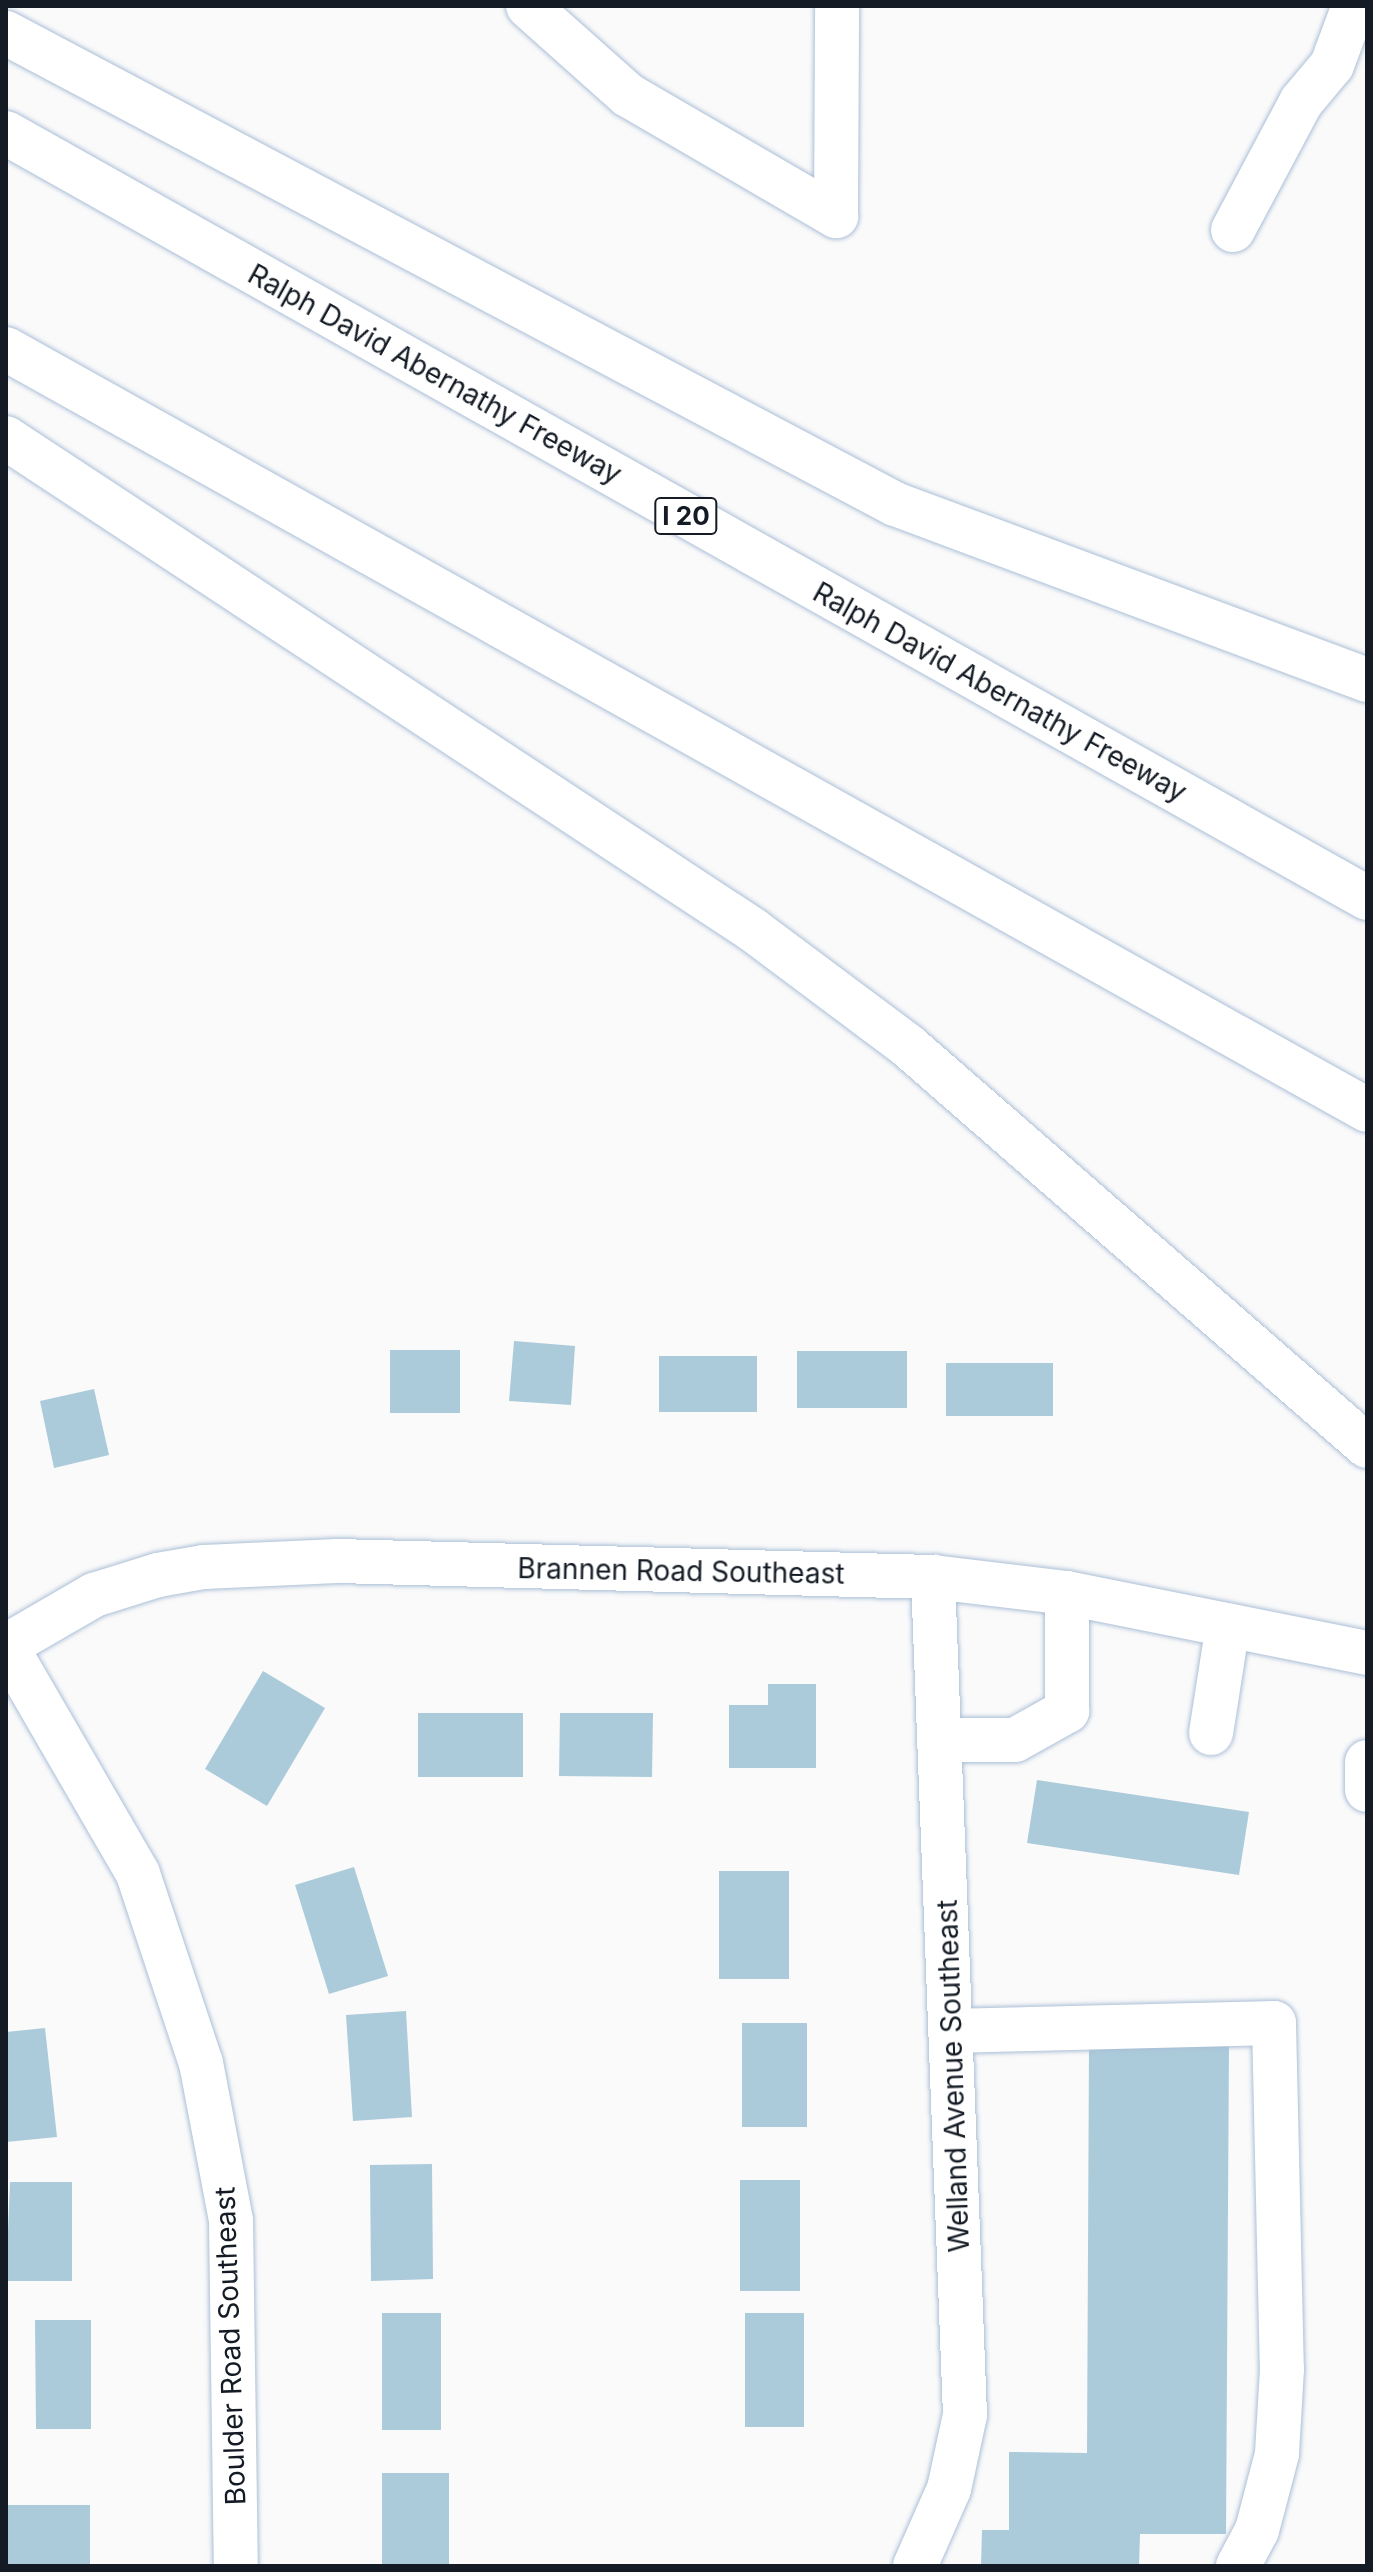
<!DOCTYPE html>
<style>
body{margin:0}
#map{position:relative;width:1373px;height:2572px;overflow:hidden;background:#fafafa;font-family:Inter,sans-serif}
div>[style]{position:absolute}
.building>*{inset:0;background:#abcbda}
.roads{filter:drop-shadow(0 0 2px #abbfd7) drop-shadow(0 0 2px #abbfd7)}
.minor>*{height:44px;margin:-22px;padding:0 22px;transform-origin:22px;border-radius:22px;background:#fff}
.highway>*{height:44px;margin:-22px;padding:0 22px;transform-origin:22px;border-radius:22px;background:#fff}
span{translate:-50% -50%;white-space:nowrap;text-align:center;line-height:1.15;-webkit-text-stroke:6px #fff;paint-order:stroke}
.shield-label span{padding:2px 6px;background:#fff;border:2px solid;border-radius:6px;-webkit-text-stroke-width:0}
.shield-label{font-size:26px;color:#141b24;font-weight:700}
.street-label{font-size:28px;color:#141b24}
.frame{position:absolute;inset:0;border:8px solid #141b24;pointer-events:none}
</style>
<div id="map">
<div class="building">
<div style="clip-path:polygon(514px 1341px,575px 1346px,571px 1405px,509px 1401px)"></div>
<div style="clip-path:polygon(390px 1350px,460px 1350px,460px 1413px,390px 1413px)"></div>
<div style="clip-path:polygon(797px 1351px,907px 1351px,907px 1408px,797px 1408px)"></div>
<div style="clip-path:polygon(659px 1356px,757px 1356px,757px 1412px,659px 1412px)"></div>
<div style="clip-path:polygon(946px 1363px,1053px 1363px,1053px 1416px,946px 1416px)"></div>
<div style="clip-path:polygon(94px 1389px,109px 1455px,54px 1468px,40px 1401px)"></div>
<div style="clip-path:polygon(263px 1671px,325px 1708px,267px 1806px,205px 1769px)"></div>
<div style="clip-path:polygon(768px 1684px,816px 1684px,816px 1768px,729px 1768px,729px 1705px,768px 1705px)"></div>
<div style="clip-path:polygon(418px 1713px,523px 1713px,523px 1777px,418px 1777px)"></div>
<div style="clip-path:polygon(560px 1713px,653px 1713px,652px 1777px,559px 1776px)"></div>
<div style="clip-path:polygon(1037px 1780px,1249px 1812px,1239px 1875px,1027px 1843px)"></div>
<div style="clip-path:polygon(354px 1867px,388px 1976px,329px 1994px,295px 1885px)"></div>
<div style="clip-path:polygon(719px 1871px,789px 1871px,789px 1979px,719px 1979px)"></div>
<div style="clip-path:polygon(406px 2011px,412px 2117px,353px 2121px,346px 2015px)"></div>
<div style="clip-path:polygon(742px 2023px,807px 2023px,807px 2127px,742px 2127px)"></div>
<div style="clip-path:polygon(45px 2028px,57px 2137px,6px 2142px,6px 2032px)"></div>
<div style="clip-path:polygon(1089px 2043px,1229px 2044px,1226px 2534px,1140px 2534px,1139px 2566px,981px 2566px,982px 2530px,1009px 2530px,1009px 2452px,1087px 2453px)"></div>
<div style="clip-path:polygon(432px 2164px,433px 2279px,371px 2281px,370px 2165px)"></div>
<div style="clip-path:polygon(740px 2180px,800px 2180px,800px 2291px,740px 2291px)"></div>
<div style="clip-path:polygon(10px 2182px,72px 2182px,72px 2281px,6px 2281px)"></div>
<div style="clip-path:polygon(382px 2313px,441px 2313px,441px 2430px,382px 2430px)"></div>
<div style="clip-path:polygon(745px 2313px,804px 2313px,804px 2427px,745px 2427px)"></div>
<div style="clip-path:polygon(35px 2320px,91px 2320px,91px 2429px,36px 2429px)"></div>
<div style="clip-path:polygon(382px 2473px,449px 2473px,449px 2566px,382px 2566px)"></div>
<div style="clip-path:polygon(6px 2505px,90px 2505px,90px 2564px,6px 2564px)"></div>
</div>
<div class="roads">
<div class="minor">
<div style="left:528px;top:6px;width:134px;rotate:41.7deg"></div>
<div style="left:628px;top:95px;width:241px;rotate:30.2deg"></div>
<div style="left:836px;top:216px;width:210px;rotate:-89.7deg"></div>
<div style="left:1233px;top:230px;width:145px;rotate:-62deg"></div>
<div style="left:1301px;top:102px;width:48px;rotate:-50deg"></div>
<div style="left:1332px;top:65px;width:63px;rotate:-69.6deg"></div>
<div style="left:6px;top:1646px;width:102px;rotate:-30.1deg"></div>
<div style="left:94px;top:1595px;width:67px;rotate:-17.4deg"></div>
<div style="left:158px;top:1575px;width:47px;rotate:-9.9deg"></div>
<div style="left:204px;top:1567px;width:133px;rotate:-2.6deg"></div>
<div style="left:337px;top:1561px;width:596px;rotate:1.54deg"></div>
<div style="left:933px;top:1577px;width:135px;rotate:6.8deg"></div>
<div style="left:1067px;top:1593px;width:306px;rotate:11.3deg"></div>
<div style="left:6px;top:1646px;width:263px;rotate:59.9deg"></div>
<div style="left:138px;top:1874px;width:199px;rotate:71.6deg"></div>
<div style="left:201px;top:2063px;width:161px;rotate:79.2deg"></div>
<div style="left:231px;top:2221px;width:345px;rotate:89.2deg"></div>
<div style="left:1211px;top:1733px;width:109px;rotate:-81.1deg"></div>
<div style="left:940px;top:1740px;width:75px"></div>
<div style="left:1015px;top:1740px;width:60px;rotate:-29.1deg"></div>
<div style="left:1067px;top:1711px;width:118px;rotate:-90deg"></div>
<div style="left:1367px;top:1762px;width:28px;rotate:90deg"></div>
<div style="left:951px;top:2031px;width:323px;rotate:-1.4deg"></div>
<div style="left:1274px;top:2023px;width:346px;rotate:88.7deg"></div>
<div style="left:1282px;top:2369px;width:85px;rotate:93.4deg"></div>
<div style="left:1277px;top:2454px;width:79px;rotate:104.7deg"></div>
<div style="left:1257px;top:2530px;width:41px;rotate:117.8deg"></div>
<div style="left:915px;top:2566px;width:84px;rotate:-66.2deg"></div>
<div style="left:949px;top:2489px;width:76px;rotate:-77.8deg"></div>
<div style="left:965px;top:2415px;width:839px;rotate:-92.19deg"></div>
</div>
<div class="highway">
<div style="left:6px;top:33px;width:1006px;rotate:27.92deg"></div>
<div style="left:895px;top:504px;width:504px;rotate:20.45deg"></div>
<div style="left:6px;top:133px;width:1561px;rotate:29.34deg"></div>
<div style="left:6px;top:349px;width:1559px;rotate:29.21deg"></div>
<div style="left:6px;top:438px;width:894px;rotate:33.37deg"></div>
<div style="left:753px;top:930px;width:194px;rotate:36.8deg"></div>
<div style="left:908px;top:1046px;width:609px;rotate:41.07deg"></div>
</div>
</div>
<div class="shield-label">
<span style="left:686px;top:516px">I 20</span>
</div>
<div class="street-label">
<span style="left:435px;top:374px;rotate:29deg">Ralph David Abernathy Freeway</span>
<span style="left:1000px;top:692px;rotate:29deg">Ralph David Abernathy Freeway</span>
<span style="left:681px;top:1571px;rotate:1deg">Brannen Road Southeast</span>
<span style="left:953px;top:2076px;rotate:-92deg">Welland Avenue Southeast</span>
<span style="left:230px;top:2346px;rotate:-92deg">Boulder Road Southeast</span>
</div>
<div class="frame"></div>
</div>
